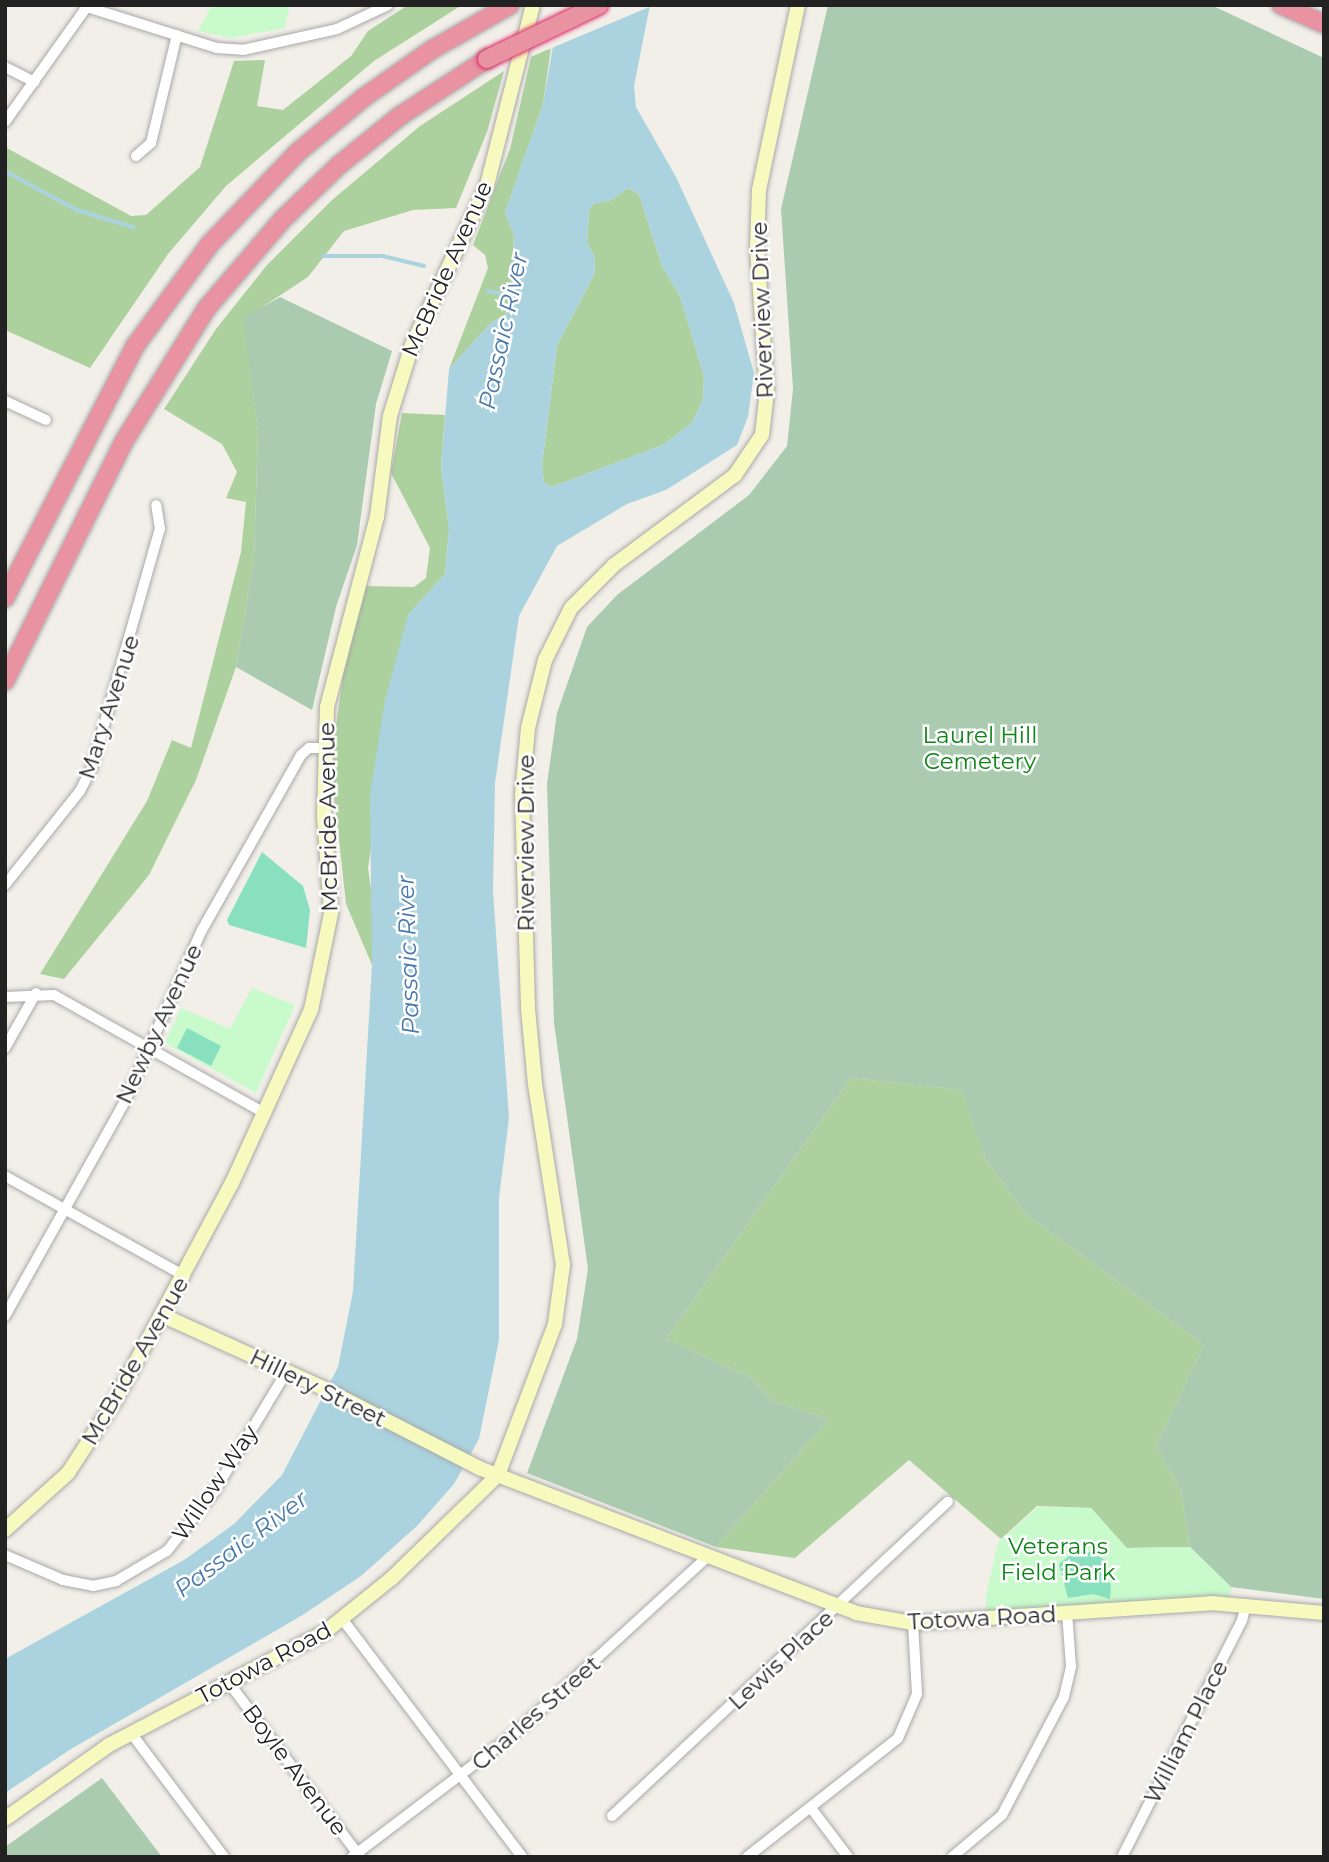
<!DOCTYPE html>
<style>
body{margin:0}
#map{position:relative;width:1329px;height:1862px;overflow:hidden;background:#f2efe9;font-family:Montserrat,sans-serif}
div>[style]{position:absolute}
.forest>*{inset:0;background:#add19e}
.cemetery>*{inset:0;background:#aacbaf}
.park>*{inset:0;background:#c8facc}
.pitch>*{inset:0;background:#88e0be}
.water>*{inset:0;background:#aad3df}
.pier>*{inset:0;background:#f2efe9}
.stream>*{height:3.5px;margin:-1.75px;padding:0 1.75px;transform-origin:1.75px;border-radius:1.75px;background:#aad3df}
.roads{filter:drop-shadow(0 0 2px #a9a9a9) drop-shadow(0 0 2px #a9a9a9)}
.street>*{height:10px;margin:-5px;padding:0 5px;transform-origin:5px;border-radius:5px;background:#fff}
.secondary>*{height:14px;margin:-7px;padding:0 7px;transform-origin:7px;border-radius:7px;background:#f7fabf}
.highway>*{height:18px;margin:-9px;padding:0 9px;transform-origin:9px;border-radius:9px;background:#e892a2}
.bridges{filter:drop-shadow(0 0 2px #dc2a67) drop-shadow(0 0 2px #dc2a67)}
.highway-bridge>*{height:18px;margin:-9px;padding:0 9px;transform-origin:9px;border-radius:9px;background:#e892a2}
span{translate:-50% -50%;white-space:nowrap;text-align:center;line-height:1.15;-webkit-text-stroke:5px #fff;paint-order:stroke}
.street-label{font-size:23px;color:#222}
.park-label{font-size:23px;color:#0c8416}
.water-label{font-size:24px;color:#4a7aab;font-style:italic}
.frame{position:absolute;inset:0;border:7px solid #222;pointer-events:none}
</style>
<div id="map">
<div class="forest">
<div style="clip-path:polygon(408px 5px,462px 5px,374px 61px,226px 186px,168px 254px,90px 368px,5px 330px,5px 147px,131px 216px,146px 215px,200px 167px,234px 61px,265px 60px,257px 106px,283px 110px,351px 56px,368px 31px)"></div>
<div style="clip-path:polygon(551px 48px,543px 104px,505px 213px,514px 235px,511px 311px,491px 323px,449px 369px,488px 268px,485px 255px,473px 245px,510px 149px,531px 57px)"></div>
<div style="clip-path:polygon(504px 71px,487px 132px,456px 208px,413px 210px,344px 231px,308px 277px,244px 319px,258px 431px,254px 558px,236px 667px,196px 780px,149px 875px,64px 979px,40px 974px,147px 801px,172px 740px,191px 748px,241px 552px,246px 502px,226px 498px,237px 472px,222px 444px,164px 409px,216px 329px,267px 265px,332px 200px,420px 126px)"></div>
<div style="clip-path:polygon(628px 188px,639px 194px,662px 266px,680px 296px,704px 376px,703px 399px,693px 422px,663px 445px,552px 487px,544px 483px,542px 465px,557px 345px,594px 275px,595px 258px,587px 242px,589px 211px,593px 204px,611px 200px)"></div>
<div style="clip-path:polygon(402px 413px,445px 415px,441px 467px,449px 529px,445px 574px,408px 615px,368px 868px,374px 910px,372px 965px,346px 904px,334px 794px,334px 741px,343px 675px,365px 586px,414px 587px,426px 578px,430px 548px,391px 473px)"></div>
<div style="clip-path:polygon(851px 1078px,963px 1090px,986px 1160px,1026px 1214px,1204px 1345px,1156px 1446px,1181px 1490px,1190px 1547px,1126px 1548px,1091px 1508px,1037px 1506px,1001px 1539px,909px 1460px,795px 1558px,716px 1547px,829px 1419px,772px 1401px,752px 1378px,666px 1339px)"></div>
</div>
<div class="cemetery">
<div style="clip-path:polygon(828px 5px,1211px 5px,1324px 58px,1324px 1599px,1231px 1587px,1190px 1547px,1181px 1490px,1156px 1446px,1204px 1345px,1026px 1214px,986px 1160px,962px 1090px,851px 1078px,666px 1339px,752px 1378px,772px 1401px,829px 1419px,716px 1547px,527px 1473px,577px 1339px,588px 1269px,554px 1023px,547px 784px,557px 713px,587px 627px,617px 595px,749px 495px,787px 446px,793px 389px,781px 209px)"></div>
<div style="clip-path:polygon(280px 297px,392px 351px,376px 404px,357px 545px,336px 607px,312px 710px,236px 667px,254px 558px,258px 431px,243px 318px)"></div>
<div style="clip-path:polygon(102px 1778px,162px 1857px,5px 1857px,5px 1847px)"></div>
</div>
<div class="park">
<div style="clip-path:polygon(212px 5px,290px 5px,285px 28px,231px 38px,198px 31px)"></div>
<div style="clip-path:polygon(252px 988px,295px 1005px,256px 1093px,165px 1043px,181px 1008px,230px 1029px)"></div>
<div style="clip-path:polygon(1038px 1507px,1091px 1508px,1127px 1548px,1190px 1547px,1231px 1587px,1230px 1599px,986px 1616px,986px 1595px,998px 1543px)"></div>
</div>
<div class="pitch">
<div style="clip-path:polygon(262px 852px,303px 886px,310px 910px,306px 948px,229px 925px,227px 920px)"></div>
<div style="clip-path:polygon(187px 1028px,221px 1046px,211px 1066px,177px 1048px)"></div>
<div style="clip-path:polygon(1092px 1552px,1105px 1560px,1103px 1574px,1111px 1585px,1110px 1599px,1093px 1594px,1068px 1598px,1059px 1564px,1073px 1553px)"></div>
</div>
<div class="water">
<div style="clip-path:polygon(evenodd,560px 5px,650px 5px,634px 86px,636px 107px,676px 177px,734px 303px,754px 373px,748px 417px,737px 445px,666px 490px,627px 504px,557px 546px,519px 616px,495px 783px,493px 891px,509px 1118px,499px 1198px,499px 1340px,479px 1439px,454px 1484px,417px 1526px,361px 1576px,301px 1616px,71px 1749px,5px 1793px,5px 1659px,184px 1560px,234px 1524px,282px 1475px,338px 1367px,353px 1291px,372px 965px,370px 795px,385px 700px,408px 615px,445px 574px,449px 529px,441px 467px,449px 369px,491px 323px,511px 311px,514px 235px,505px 213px,543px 104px,560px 5px,629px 188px,639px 194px,662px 266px,680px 296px,704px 376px,703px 399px,693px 422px,663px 445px,552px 487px,544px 483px,542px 465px,557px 345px,594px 275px,595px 258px,587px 242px,589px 211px,593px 204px,611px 200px,629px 188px)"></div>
</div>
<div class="pier">
<div style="clip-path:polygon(556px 5px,654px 5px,547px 50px)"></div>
</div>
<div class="stream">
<div style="left:5px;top:171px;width:82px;rotate:28.4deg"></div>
<div style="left:77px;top:210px;width:59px;rotate:16.9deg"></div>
<div style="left:323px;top:256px;width:60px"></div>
<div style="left:383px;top:256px;width:42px;rotate:13.7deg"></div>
<div style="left:488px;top:291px;width:26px;rotate:11deg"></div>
</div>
<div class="roads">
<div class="street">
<div style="left:87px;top:7px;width:136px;rotate:17.5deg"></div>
<div style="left:217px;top:48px;width:26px;rotate:4deg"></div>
<div style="left:243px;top:50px;width:96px;rotate:-12.6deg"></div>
<div style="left:337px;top:29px;width:56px;rotate:-25.2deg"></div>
<div style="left:5px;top:67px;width:33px;rotate:27deg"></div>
<div style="left:5px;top:122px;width:143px;rotate:-54.6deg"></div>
<div style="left:136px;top:156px;width:20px;rotate:-41deg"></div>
<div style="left:151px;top:143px;width:111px;rotate:-76.5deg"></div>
<div style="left:5px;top:401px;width:45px;rotate:24.9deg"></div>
<div style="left:5px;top:885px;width:120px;rotate:-51.4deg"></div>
<div style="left:80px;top:791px;width:27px;rotate:-63deg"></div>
<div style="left:92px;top:767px;width:248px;rotate:-74.1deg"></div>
<div style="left:160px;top:529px;width:24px;rotate:-99deg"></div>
<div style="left:5px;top:997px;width:49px;rotate:-2.3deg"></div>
<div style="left:54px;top:995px;width:243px;rotate:29.3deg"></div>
<div style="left:5px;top:1048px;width:63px;rotate:-60.6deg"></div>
<div style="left:5px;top:1176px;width:206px;rotate:29.1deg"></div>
<div style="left:5px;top:1316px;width:246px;rotate:-60.8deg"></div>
<div style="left:125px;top:1101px;width:188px;rotate:-65.8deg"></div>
<div style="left:202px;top:930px;width:201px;rotate:-60.5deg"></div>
<div style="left:301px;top:755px;width:11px;rotate:-41deg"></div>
<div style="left:309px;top:748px;width:15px"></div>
<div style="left:5px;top:1555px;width:63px;rotate:23.3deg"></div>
<div style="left:63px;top:1580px;width:31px;rotate:11deg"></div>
<div style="left:93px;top:1586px;width:24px;rotate:-12deg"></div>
<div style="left:116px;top:1581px;width:59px;rotate:-30.5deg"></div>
<div style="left:167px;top:1551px;width:75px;rotate:-51.5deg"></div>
<div style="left:214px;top:1492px;width:141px;rotate:-58.9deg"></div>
<div style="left:343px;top:1620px;width:297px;rotate:52.9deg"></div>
<div style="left:229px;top:1683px;width:218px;rotate:53deg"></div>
<div style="left:131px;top:1733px;width:155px;rotate:53.1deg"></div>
<div style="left:811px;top:1808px;width:61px;rotate:52.9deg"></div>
<div style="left:612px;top:1816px;width:460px;rotate:-43.1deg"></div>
<div style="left:352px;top:1857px;width:203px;rotate:-37.2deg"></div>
<div style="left:514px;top:1734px;width:263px;rotate:-42.5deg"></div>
<div style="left:747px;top:1857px;width:192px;rotate:-38.2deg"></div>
<div style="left:898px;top:1738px;width:48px;rotate:-66.6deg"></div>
<div style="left:917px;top:1694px;width:71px;rotate:-93.2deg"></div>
<div style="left:952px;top:1857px;width:65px;rotate:-40deg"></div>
<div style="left:1002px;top:1815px;width:133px;rotate:-62.3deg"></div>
<div style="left:1064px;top:1697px;width:32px;rotate:-77deg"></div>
<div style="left:1071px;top:1666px;width:53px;rotate:-94.3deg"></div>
<div style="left:1122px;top:1857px;width:266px;rotate:-63.1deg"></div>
<div style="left:1242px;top:1620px;width:16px;rotate:-75deg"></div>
</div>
<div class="secondary">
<div style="left:164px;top:1316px;width:172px;rotate:24.3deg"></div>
<div style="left:321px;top:1387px;width:178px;rotate:27.1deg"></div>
<div style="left:479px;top:1468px;width:404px;rotate:21deg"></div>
<div style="left:856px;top:1613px;width:58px;rotate:10deg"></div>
<div style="left:913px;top:1623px;width:299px;rotate:-3.8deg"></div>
<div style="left:1211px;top:1603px;width:113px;rotate:5.1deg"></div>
<div style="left:5px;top:1530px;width:85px;rotate:-42.1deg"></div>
<div style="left:68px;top:1473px;width:86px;rotate:-56.9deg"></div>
<div style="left:115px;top:1401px;width:247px;rotate:-61.8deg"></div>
<div style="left:232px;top:1183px;width:190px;rotate:-65.5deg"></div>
<div style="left:311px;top:1010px;width:99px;rotate:-78.3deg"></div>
<div style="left:331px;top:913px;width:98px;rotate:-94.1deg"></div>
<div style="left:324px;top:815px;width:108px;rotate:-88.4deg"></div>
<div style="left:327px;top:707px;width:196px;rotate:-75.3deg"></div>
<div style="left:377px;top:517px;width:102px;rotate:-82.7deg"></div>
<div style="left:390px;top:416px;width:74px;rotate:-72.8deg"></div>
<div style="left:412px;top:345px;width:177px;rotate:-64.9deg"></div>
<div style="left:487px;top:185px;width:186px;rotate:-75.7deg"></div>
<div style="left:5px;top:1819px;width:128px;rotate:-35.4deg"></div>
<div style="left:109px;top:1745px;width:244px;rotate:-27.6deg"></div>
<div style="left:325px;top:1632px;width:86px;rotate:-38.9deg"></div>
<div style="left:392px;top:1578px;width:148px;rotate:-44.2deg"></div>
<div style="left:498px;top:1475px;width:161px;rotate:-69.3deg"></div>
<div style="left:555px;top:1324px;width:60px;rotate:-82.3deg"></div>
<div style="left:563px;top:1265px;width:183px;rotate:-98.8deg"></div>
<div style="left:535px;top:1084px;width:76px;rotate:-95.3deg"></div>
<div style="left:528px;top:1008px;width:213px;rotate:-91.6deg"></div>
<div style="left:522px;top:795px;width:67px;rotate:-84.9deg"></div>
<div style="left:528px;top:728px;width:70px;rotate:-76deg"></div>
<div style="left:545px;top:660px;width:58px;rotate:-63.4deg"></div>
<div style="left:571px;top:608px;width:61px;rotate:-45deg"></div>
<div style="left:614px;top:565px;width:151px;rotate:-36.6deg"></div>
<div style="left:735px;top:475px;width:48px;rotate:-56deg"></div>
<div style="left:762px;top:435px;width:44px;rotate:-83.5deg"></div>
<div style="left:767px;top:391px;width:142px;rotate:-94deg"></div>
<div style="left:757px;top:249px;width:59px;rotate:-88.1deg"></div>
<div style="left:759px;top:190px;width:189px;rotate:-78.1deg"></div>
</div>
<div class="highway">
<div style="left:1281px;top:5px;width:47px;rotate:23.8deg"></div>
<div style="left:5px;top:598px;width:284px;rotate:-62.7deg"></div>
<div style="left:135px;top:346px;width:127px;rotate:-53.7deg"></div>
<div style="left:210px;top:244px;width:127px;rotate:-46.3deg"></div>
<div style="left:298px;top:152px;width:85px;rotate:-39.7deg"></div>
<div style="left:363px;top:98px;width:85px;rotate:-35deg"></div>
<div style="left:433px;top:49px;width:89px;rotate:-29.7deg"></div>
<div style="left:5px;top:681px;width:266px;rotate:-63.6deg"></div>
<div style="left:123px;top:443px;width:158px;rotate:-58.2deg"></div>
<div style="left:206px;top:309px;width:117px;rotate:-49.5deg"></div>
<div style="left:282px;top:220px;width:79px;rotate:-44deg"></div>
<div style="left:339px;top:165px;width:78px;rotate:-38.8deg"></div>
<div style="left:400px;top:116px;width:104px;rotate:-33.2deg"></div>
</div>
</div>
<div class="bridges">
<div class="highway-bridge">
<div style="left:487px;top:59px;width:124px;rotate:-25.7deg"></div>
</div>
</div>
<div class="street-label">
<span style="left:447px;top:269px;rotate:-66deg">McBride Avenue</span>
<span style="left:762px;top:310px;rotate:-92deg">Riverview Drive</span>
<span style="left:109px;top:707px;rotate:-72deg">Mary Avenue</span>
<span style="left:328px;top:817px;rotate:-91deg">McBride Avenue</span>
<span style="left:526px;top:843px;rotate:-90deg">Riverview Drive</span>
<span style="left:159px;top:1024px;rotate:-65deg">Newby Avenue</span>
<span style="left:135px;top:1361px;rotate:-60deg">McBride Avenue</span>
<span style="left:318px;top:1388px;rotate:26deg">Hillery Street</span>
<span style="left:215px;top:1483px;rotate:-56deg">Willow Way</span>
<span style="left:982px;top:1618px;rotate:-3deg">Totowa Road</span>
<span style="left:781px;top:1660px;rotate:-43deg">Lewis Place</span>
<span style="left:264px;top:1663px;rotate:-28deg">Totowa Road</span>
<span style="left:536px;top:1713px;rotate:-41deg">Charles Street</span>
<span style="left:1186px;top:1732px;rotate:-63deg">William Place</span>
<span style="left:295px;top:1770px;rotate:53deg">Boyle Avenue</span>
</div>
<div class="park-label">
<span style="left:980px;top:748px">Laurel Hill<br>Cemetery</span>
<span style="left:1058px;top:1559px">Veterans<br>Field Park</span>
</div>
<div class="water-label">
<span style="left:503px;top:331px;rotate:-78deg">Passaic River</span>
<span style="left:408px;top:955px;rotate:-92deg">Passaic River</span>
<span style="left:241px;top:1544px;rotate:-37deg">Passaic River</span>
</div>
<div class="frame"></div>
</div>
